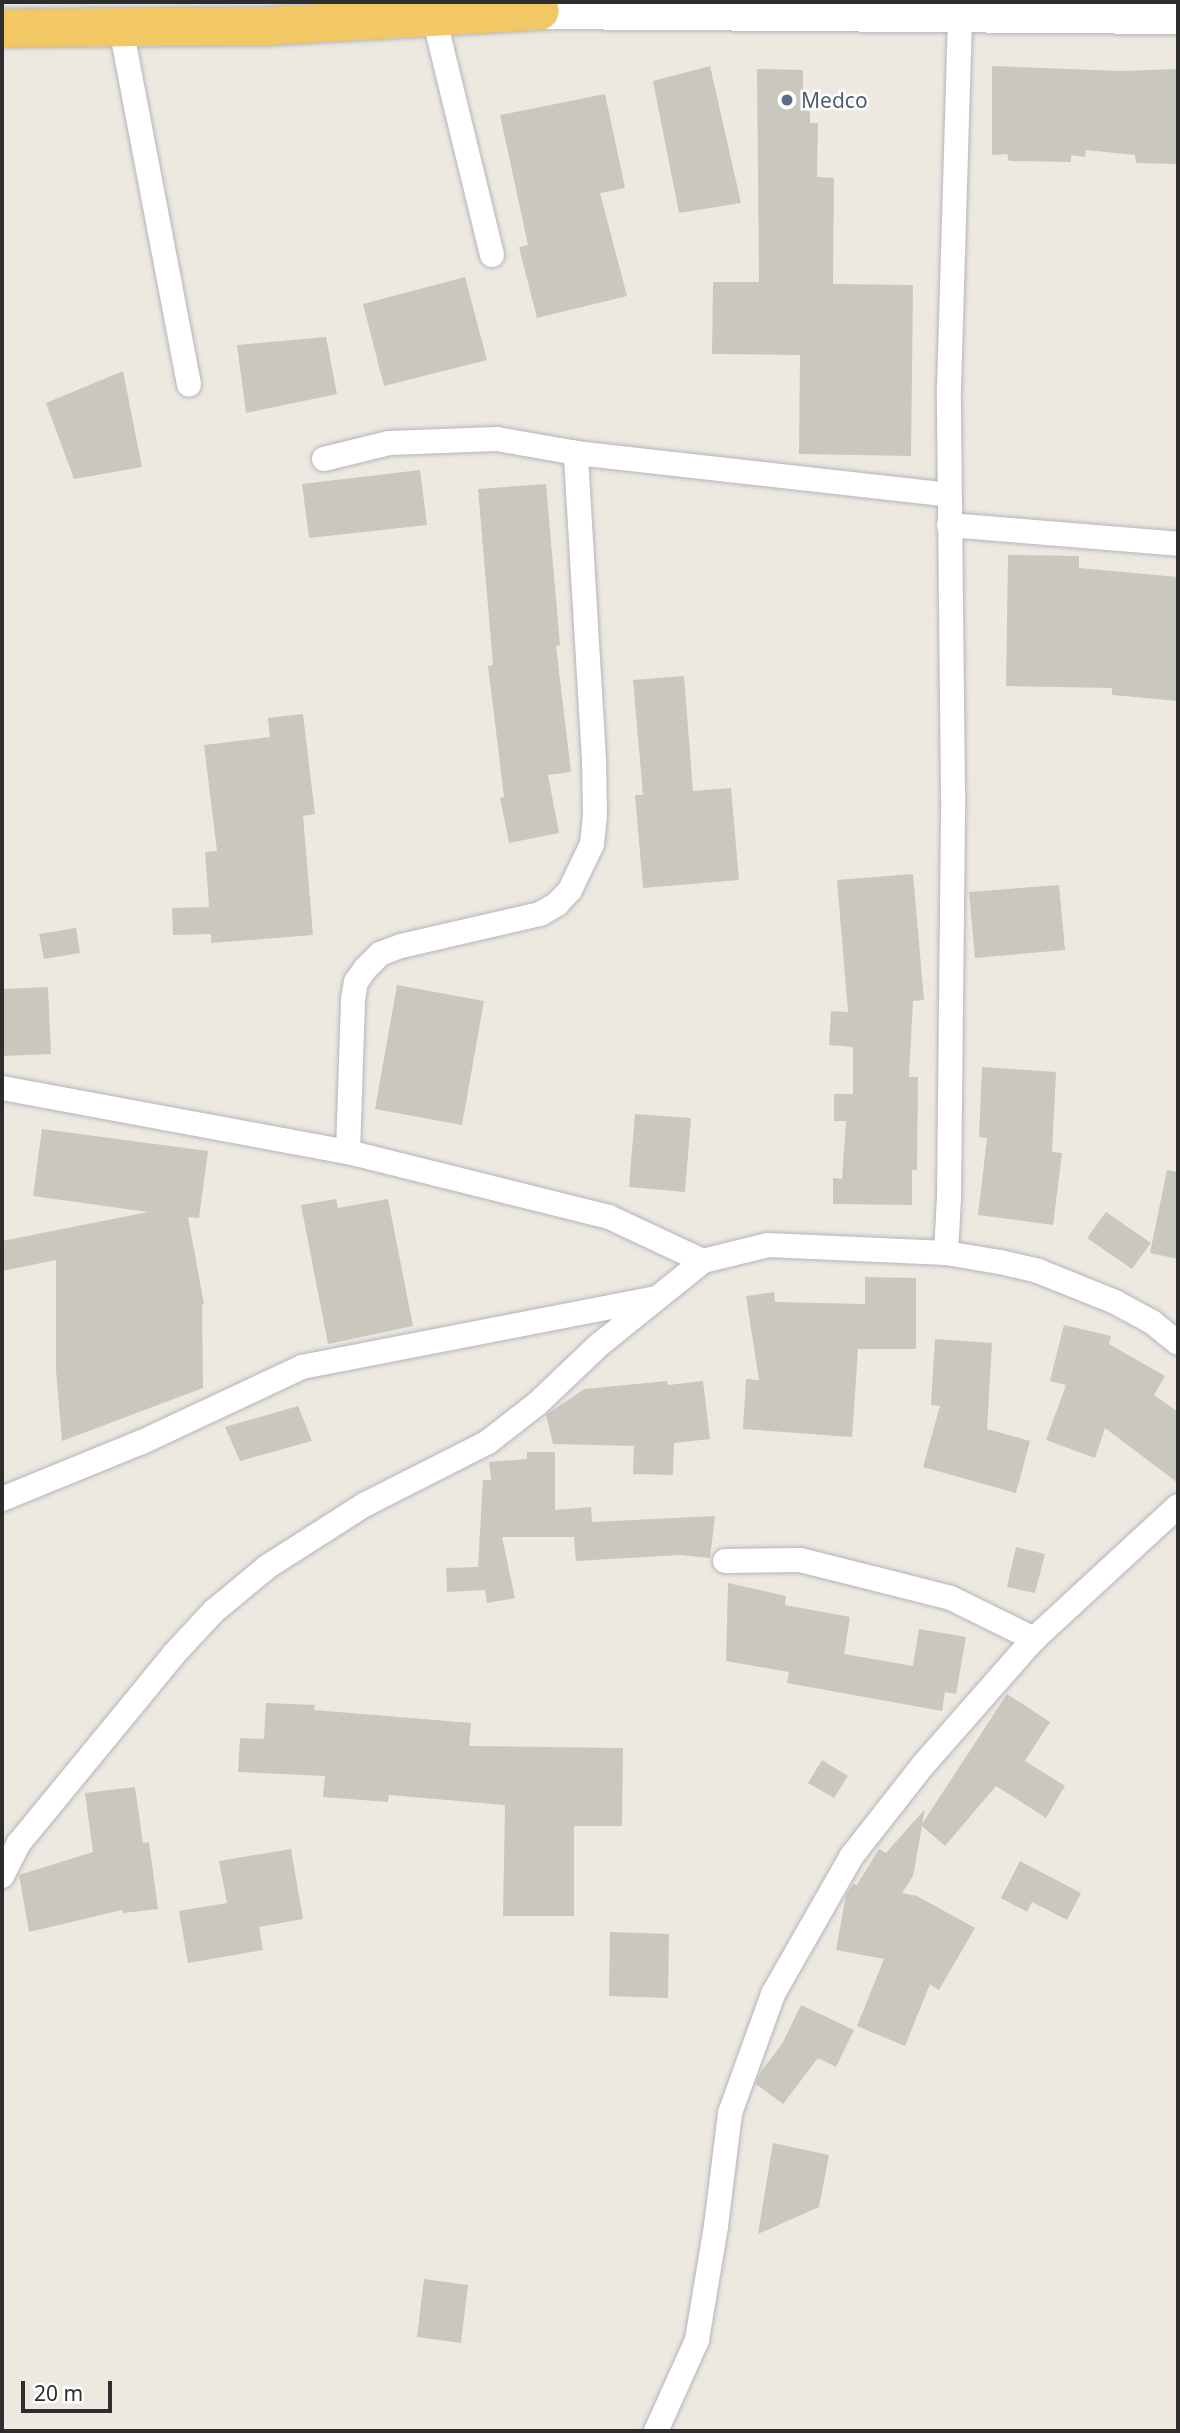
<!DOCTYPE html>
<style>
body{margin:0}
#map{position:relative;width:1180px;height:2433px;overflow:hidden;background:#eee9e0;font-family:"Noto Sans",sans-serif}
div>[style]{position:absolute}
.building>*{inset:0;background:#cac7be}
.roads{filter:drop-shadow(0 0 2px #b3b5bf) drop-shadow(0 0 2px #b3b5bf)}
.minor>*{height:24px;margin:-12px;padding:0 12px;transform-origin:12px;border-radius:12px;background:#fff}
.secondary>*{height:35px;margin:-17.5px;padding:0 17.5px;transform-origin:17.5px;border-radius:17.5px;background:#fff}
.trunk>*{height:38px;margin:-19px;padding:0 19px;transform-origin:19px;border-radius:19px;background:#f2c864}
.dots>*{width:19px;height:19px;translate:-50% -50%;box-sizing:border-box;border:4px solid #fff;border-radius:50%}
span{translate:-50% -50%;white-space:nowrap;text-align:center;line-height:1.15;-webkit-text-stroke:5px #fff;paint-order:stroke}
.service-label{font-size:21px;color:#4e5e75}
.left{translate:0 -50%;text-align:left}
.frame{position:absolute;inset:0;border:4px solid #2d2d2d;pointer-events:none}
.scale{position:absolute;left:21px;top:2381px;width:91px;height:32px;box-sizing:border-box;border:4px solid #2d2d2d;border-top:0;padding-left:9px;font-size:21px;line-height:24px;white-space:nowrap;color:#2d2d2d;-webkit-text-stroke:5px #fff;paint-order:stroke}
</style>
<div id="map">
<div class="building">
<div style="clip-path:polygon(710px 66px,741px 203px,679px 213px,653px 81px)"></div>
<div style="clip-path:polygon(992px 66px,1122px 71px,1178px 69px,1178px 164px,1136px 163px,1135px 155px,1086px 150px,1085px 157px,1071px 155px,1071px 162px,1009px 161px,1007px 154px,992px 155px)"></div>
<div style="clip-path:polygon(757px 69px,803px 70px,803px 104px,810px 104px,810px 123px,818px 123px,817px 177px,834px 178px,833px 284px,913px 285px,911px 456px,799px 454px,800px 355px,712px 354px,713px 282px,759px 282px)"></div>
<div style="clip-path:polygon(605px 94px,625px 188px,600px 193px,627px 296px,537px 318px,519px 247px,528px 245px,500px 115px)"></div>
<div style="clip-path:polygon(465px 277px,487px 360px,384px 386px,363px 304px)"></div>
<div style="clip-path:polygon(326px 337px,337px 394px,246px 413px,237px 345px)"></div>
<div style="clip-path:polygon(123px 371px,142px 467px,74px 479px,46px 403px)"></div>
<div style="clip-path:polygon(420px 470px,427px 525px,309px 538px,302px 484px)"></div>
<div style="clip-path:polygon(546px 484px,560px 645px,556px 646px,571px 772px,548px 775px,559px 833px,509px 843px,500px 798px,504px 797px,488px 666px,493px 665px,478px 489px)"></div>
<div style="clip-path:polygon(1008px 555px,1079px 556px,1079px 568px,1178px 577px,1178px 701px,1112px 695px,1112px 688px,1006px 686px)"></div>
<div style="clip-path:polygon(684px 676px,693px 791px,731px 788px,739px 880px,643px 888px,635px 795px,643px 795px,633px 680px)"></div>
<div style="clip-path:polygon(303px 714px,315px 814px,303px 816px,313px 935px,211px 943px,211px 934px,173px 935px,172px 908px,209px 907px,205px 852px,217px 851px,204px 745px,270px 737px,268px 718px)"></div>
<div style="clip-path:polygon(913px 874px,924px 1000px,913px 1001px,909px 1077px,918px 1077px,917px 1170px,912px 1170px,912px 1205px,833px 1204px,833px 1178px,842px 1179px,846px 1121px,834px 1121px,834px 1094px,853px 1094px,853px 1047px,829px 1045px,831px 1011px,848px 1012px,837px 880px)"></div>
<div style="clip-path:polygon(1059px 885px,1065px 950px,975px 958px,969px 892px)"></div>
<div style="clip-path:polygon(76px 928px,80px 953px,44px 959px,39px 934px)"></div>
<div style="clip-path:polygon(397px 985px,484px 1001px,462px 1125px,375px 1109px)"></div>
<div style="clip-path:polygon(48px 987px,51px 1054px,2px 1056px,2px 989px)"></div>
<div style="clip-path:polygon(982px 1067px,1056px 1072px,1052px 1152px,1062px 1153px,1053px 1225px,978px 1215px,987px 1138px,979px 1137px)"></div>
<div style="clip-path:polygon(635px 1114px,691px 1118px,685px 1192px,629px 1187px)"></div>
<div style="clip-path:polygon(42px 1129px,208px 1151px,199px 1218px,188px 1217px,204px 1304px,202px 1305px,203px 1388px,62px 1441px,56px 1370px,56px 1260px,2px 1271px,2px 1241px,148px 1212px,33px 1196px)"></div>
<div style="clip-path:polygon(1167px 1170px,1178px 1172px,1178px 1259px,1150px 1253px)"></div>
<div style="clip-path:polygon(336px 1199px,338px 1208px,388px 1199px,413px 1326px,328px 1344px,301px 1205px)"></div>
<div style="clip-path:polygon(1106px 1212px,1151px 1243px,1132px 1269px,1087px 1238px)"></div>
<div style="clip-path:polygon(865px 1277px,916px 1278px,916px 1349px,858px 1349px,852px 1437px,743px 1429px,746px 1379px,759px 1380px,746px 1296px,774px 1292px,775px 1302px,865px 1304px)"></div>
<div style="clip-path:polygon(1064px 1325px,1111px 1336px,1109px 1344px,1165px 1376px,1154px 1395px,1178px 1412px,1178px 1483px,1105px 1428px,1095px 1458px,1046px 1440px,1066px 1385px,1050px 1381px)"></div>
<div style="clip-path:polygon(935px 1339px,992px 1343px,987px 1429px,1030px 1441px,1016px 1493px,923px 1467px,940px 1406px,931px 1405px)"></div>
<div style="clip-path:polygon(667px 1381px,668px 1385px,703px 1381px,710px 1439px,674px 1443px,673px 1475px,633px 1474px,634px 1446px,553px 1444px,546px 1415px,584px 1389px)"></div>
<div style="clip-path:polygon(298px 1406px,312px 1441px,240px 1461px,225px 1427px)"></div>
<div style="clip-path:polygon(527px 1452px,555px 1452px,555px 1510px,591px 1507px,592px 1522px,715px 1516px,710px 1558px,680px 1555px,576px 1561px,574px 1537px,502px 1537px,515px 1598px,487px 1603px,485px 1590px,447px 1592px,446px 1568px,478px 1567px,483px 1480px,491px 1480px,489px 1462px,527px 1459px)"></div>
<div style="clip-path:polygon(1016px 1547px,1045px 1554px,1035px 1593px,1007px 1587px)"></div>
<div style="clip-path:polygon(728px 1583px,786px 1596px,785px 1605px,850px 1617px,844px 1654px,913px 1666px,919px 1629px,966px 1637px,956px 1694px,945px 1692px,942px 1711px,787px 1683px,789px 1672px,726px 1661px)"></div>
<div style="clip-path:polygon(1007px 1694px,1050px 1722px,1025px 1761px,1065px 1786px,1046px 1818px,996px 1786px,945px 1846px,922px 1826px,913px 1876px,902px 1893px,917px 1896px,975px 1928px,939px 1990px,930px 1984px,905px 2046px,857px 2026px,884px 1959px,836px 1950px,846px 1895px,853px 1884px,857px 1885px,879px 1849px,886px 1853px,925px 1809px,922px 1824px)"></div>
<div style="clip-path:polygon(266px 1703px,315px 1705px,314px 1710px,471px 1723px,469px 1746px,623px 1748px,622px 1826px,574px 1826px,574px 1916px,503px 1916px,505px 1805px,389px 1795px,388px 1802px,323px 1797px,325px 1776px,238px 1772px,240px 1738px,264px 1739px)"></div>
<div style="clip-path:polygon(822px 1760px,848px 1776px,834px 1798px,808px 1783px)"></div>
<div style="clip-path:polygon(135px 1787px,143px 1843px,149px 1842px,158px 1909px,123px 1913px,122px 1910px,29px 1932px,19px 1875px,93px 1852px,85px 1793px)"></div>
<div style="clip-path:polygon(291px 1849px,303px 1919px,259px 1927px,263px 1950px,188px 1963px,179px 1911px,227px 1903px,219px 1861px)"></div>
<div style="clip-path:polygon(1020px 1861px,1081px 1893px,1067px 1920px,1032px 1902px,1027px 1912px,1001px 1898px)"></div>
<div style="clip-path:polygon(610px 1932px,669px 1934px,668px 1998px,609px 1996px)"></div>
<div style="clip-path:polygon(801px 2005px,854px 2030px,836px 2067px,818px 2058px,783px 2104px,756px 2084px,760px 2073px,782px 2044px)"></div>
<div style="clip-path:polygon(773px 2143px,829px 2155px,819px 2207px,758px 2234px)"></div>
<div style="clip-path:polygon(424px 2279px,468px 2285px,461px 2343px,417px 2337px)"></div>
</div>
<div class="roads">
<div class="minor">
<div style="left:434px;top:17px;width:245px;rotate:76.3deg"></div>
<div style="left:121px;top:28px;width:363px;rotate:79.2deg"></div>
<div style="left:324px;top:459px;width:67px;rotate:-13.8deg"></div>
<div style="left:389px;top:443px;width:108px;rotate:-2.1deg"></div>
<div style="left:497px;top:439px;width:80px;rotate:10deg"></div>
<div style="left:576px;top:453px;width:375px;rotate:6.4deg"></div>
<div style="left:949px;top:525px;width:230px;rotate:4.7deg"></div>
<div style="left:2px;top:1088px;width:352px;rotate:10.5deg"></div>
<div style="left:348px;top:1152px;width:269px;rotate:14deg"></div>
<div style="left:609px;top:1217px;width:104px;rotate:25.1deg"></div>
<div style="left:703px;top:1261px;width:67px;rotate:-13.8deg"></div>
<div style="left:768px;top:1245px;width:178px;rotate:2.6deg"></div>
<div style="left:946px;top:1253px;width:55px;rotate:9.5deg"></div>
<div style="left:1000px;top:1262px;width:39px;rotate:13deg"></div>
<div style="left:1038px;top:1271px;width:83px;rotate:21.9deg"></div>
<div style="left:1115px;top:1302px;width:42px;rotate:28.4deg"></div>
<div style="left:1152px;top:1322px;width:33px;rotate:39deg"></div>
<div style="left:348px;top:1152px;width:153px;rotate:-88.1deg"></div>
<div style="left:353px;top:999px;width:17px;rotate:-80deg"></div>
<div style="left:356px;top:982px;width:16px;rotate:-55deg"></div>
<div style="left:365px;top:969px;width:21px;rotate:-45deg"></div>
<div style="left:380px;top:954px;width:22px;rotate:-21deg"></div>
<div style="left:401px;top:946px;width:143px;rotate:-13deg"></div>
<div style="left:540px;top:914px;width:20px;rotate:-30deg"></div>
<div style="left:557px;top:904px;width:19px;rotate:-47deg"></div>
<div style="left:570px;top:890px;width:51px;rotate:-64.4deg"></div>
<div style="left:592px;top:844px;width:28px;rotate:-84deg"></div>
<div style="left:595px;top:816px;width:56px;rotate:-91deg"></div>
<div style="left:594px;top:760px;width:308px;rotate:-93.4deg"></div>
<div style="left:946px;top:1253px;width:56px;rotate:-86.9deg"></div>
<div style="left:949px;top:1197px;width:403px;rotate:-89.4deg"></div>
<div style="left:953px;top:794px;width:406px;rotate:-90.6deg"></div>
<div style="left:949px;top:388px;width:374px;rotate:-88.3deg"></div>
<div style="left:2px;top:1499px;width:151px;rotate:-22.2deg"></div>
<div style="left:142px;top:1442px;width:177px;rotate:-25.1deg"></div>
<div style="left:302px;top:1367px;width:358px;rotate:-11deg"></div>
<div style="left:725px;top:1561px;width:75px;rotate:-0.8deg"></div>
<div style="left:800px;top:1560px;width:78px;rotate:14deg"></div>
<div style="left:876px;top:1579px;width:77px;rotate:14.2deg"></div>
<div style="left:951px;top:1598px;width:93px;rotate:26.3deg"></div>
<div style="left:2px;top:1876px;width:37px;rotate:-63deg"></div>
<div style="left:19px;top:1843px;width:244px;rotate:-50.6deg"></div>
<div style="left:174px;top:1654px;width:59px;rotate:-47.1deg"></div>
<div style="left:214px;top:1611px;width:69px;rotate:-39.7deg"></div>
<div style="left:267px;top:1567px;width:115px;rotate:-32.6deg"></div>
<div style="left:364px;top:1505px;width:139px;rotate:-26.9deg"></div>
<div style="left:488px;top:1442px;width:63px;rotate:-38deg"></div>
<div style="left:538px;top:1403px;width:84px;rotate:-43.6deg"></div>
<div style="left:599px;top:1345px;width:134px;rotate:-38.9deg"></div>
<div style="left:656px;top:2431px;width:100px;rotate:-65.7deg"></div>
<div style="left:697px;top:2340px;width:116px;rotate:-80.5deg"></div>
<div style="left:716px;top:2226px;width:114px;rotate:-82.9deg"></div>
<div style="left:730px;top:2113px;width:127px;rotate:-70.1deg"></div>
<div style="left:773px;top:1994px;width:158px;rotate:-60.3deg"></div>
<div style="left:851px;top:1857px;width:118px;rotate:-51.9deg"></div>
<div style="left:924px;top:1764px;width:167px;rotate:-48.7deg"></div>
<div style="left:1034px;top:1639px;width:196px;rotate:-42.7deg"></div>
</div>
<div class="secondary">
<div style="left:540px;top:11px;width:638px;rotate:0.45deg"></div>
</div>
<div class="trunk">
<div style="left:2px;top:28px;width:267px;rotate:-0.4deg"></div>
<div style="left:269px;top:26px;width:271px;rotate:-3.2deg"></div>
</div>
</div>
<div class="dots">
<div style="left:787px;top:100px;background:#5c6f8a"></div>
</div>
<div class="service-label">
<span class="left" style="left:801px;top:100px">Medco</span>
</div>
<div class="frame"></div>
<div class="scale">20 m</div>
</div>
